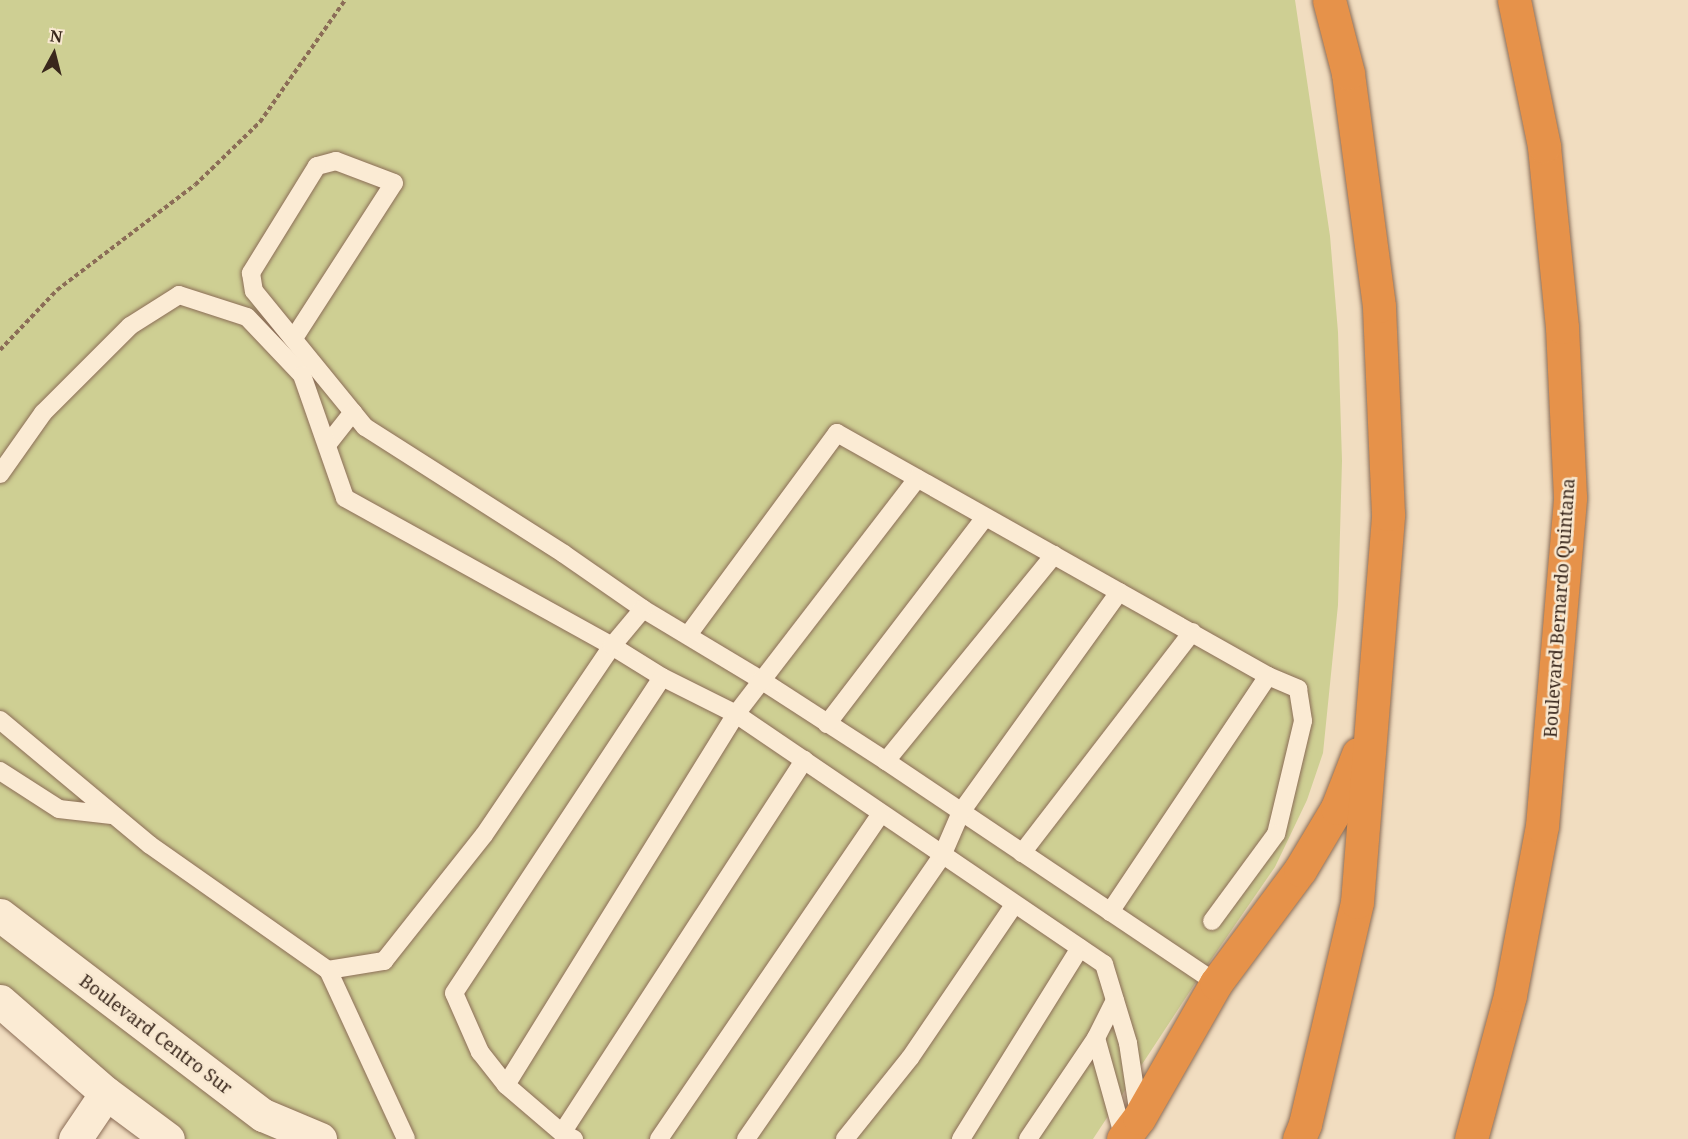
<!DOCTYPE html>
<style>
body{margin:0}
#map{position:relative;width:1688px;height:1139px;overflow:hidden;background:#f1ddc0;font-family:"Noto Serif",serif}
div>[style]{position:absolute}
.green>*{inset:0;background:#cecf93}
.path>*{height:4px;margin-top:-2px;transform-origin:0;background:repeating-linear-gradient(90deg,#8b6d57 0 4.5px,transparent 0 7.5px)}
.roads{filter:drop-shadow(0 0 2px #8b6d57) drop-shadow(0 0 2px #8b6d57)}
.lane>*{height:18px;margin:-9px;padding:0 9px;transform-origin:9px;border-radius:9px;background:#fbebd4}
.street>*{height:33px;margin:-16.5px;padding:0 16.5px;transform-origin:16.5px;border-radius:16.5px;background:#fbebd4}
.secondary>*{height:33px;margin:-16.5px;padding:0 16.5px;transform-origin:16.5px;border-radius:16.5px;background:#fbebd4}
.highway>*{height:33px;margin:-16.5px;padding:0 16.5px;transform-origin:16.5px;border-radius:16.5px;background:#e6924a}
span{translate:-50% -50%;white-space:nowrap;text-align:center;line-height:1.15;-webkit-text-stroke:5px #f8e8d0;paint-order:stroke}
.street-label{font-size:18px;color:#39271c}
.north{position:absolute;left:24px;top:24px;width:60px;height:60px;-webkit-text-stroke:4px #f8e8d0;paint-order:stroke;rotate:7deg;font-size:16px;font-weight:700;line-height:24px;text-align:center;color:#39271c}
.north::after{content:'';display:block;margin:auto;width:21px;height:27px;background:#39271c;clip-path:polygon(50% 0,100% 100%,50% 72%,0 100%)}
</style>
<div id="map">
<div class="green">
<div style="clip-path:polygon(0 0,1295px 0,1330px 236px,1338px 332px,1342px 461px,1338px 605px,1323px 753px,1307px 800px,1275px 867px,1202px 973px,1093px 1139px,168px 1139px,0 1001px)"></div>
</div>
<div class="path">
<div style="left:0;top:350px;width:83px;rotate:-46.5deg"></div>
<div style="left:57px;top:290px;width:173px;rotate:-37.3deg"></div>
<div style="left:195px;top:185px;width:91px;rotate:-44.1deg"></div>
<div style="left:260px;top:122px;width:149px;rotate:-55.1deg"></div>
</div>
<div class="roads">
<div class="lane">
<div style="left:294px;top:338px;width:184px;rotate:-57.2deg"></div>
<div style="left:394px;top:183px;width:62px;rotate:-159.2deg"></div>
<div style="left:336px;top:161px;width:20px;rotate:165deg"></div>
<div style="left:317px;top:166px;width:126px;rotate:121.7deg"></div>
<div style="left:251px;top:273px;width:18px;rotate:81deg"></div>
<div style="left:254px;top:291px;width:176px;rotate:50.8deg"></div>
<div style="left:365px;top:427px;width:236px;rotate:32.5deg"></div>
<div style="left:564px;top:554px;width:96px;rotate:34.8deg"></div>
<div style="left:643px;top:609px;width:138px;rotate:31deg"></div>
<div style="left:761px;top:680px;width:149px;rotate:32.9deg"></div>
<div style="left:886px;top:761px;width:398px;rotate:33.9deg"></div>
<div style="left:327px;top:445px;width:42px;rotate:-51.8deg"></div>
<div style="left:0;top:474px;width:75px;rotate:-54.8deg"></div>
<div style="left:43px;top:413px;width:123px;rotate:-45deg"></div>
<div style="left:130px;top:326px;width:58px;rotate:-32.3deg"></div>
<div style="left:179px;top:295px;width:71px;rotate:17.9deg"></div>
<div style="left:247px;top:317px;width:80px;rotate:46.5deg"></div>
<div style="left:302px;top:375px;width:130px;rotate:70.7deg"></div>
<div style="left:345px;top:498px;width:305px;rotate:29deg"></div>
<div style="left:612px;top:646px;width:59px;rotate:31.8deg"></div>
<div style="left:662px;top:677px;width:83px;rotate:26.6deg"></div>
<div style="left:736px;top:714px;width:445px;rotate:34.2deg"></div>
<div style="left:1104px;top:964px;width:83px;rotate:73.1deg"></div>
<div style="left:1128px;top:1043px;width:74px;rotate:81.4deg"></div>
<div style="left:688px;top:635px;width:251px;rotate:-53.6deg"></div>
<div style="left:837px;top:433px;width:495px;rotate:29.4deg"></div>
<div style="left:1268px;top:676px;width:33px;rotate:23deg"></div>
<div style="left:1298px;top:689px;width:32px;rotate:81deg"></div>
<div style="left:1303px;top:721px;width:116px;rotate:103.4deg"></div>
<div style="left:1276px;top:834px;width:108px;rotate:126.3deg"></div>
<div style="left:0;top:720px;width:195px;rotate:39.8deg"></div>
<div style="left:150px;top:845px;width:218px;rotate:35.1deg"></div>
<div style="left:328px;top:970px;width:57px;rotate:-9.1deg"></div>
<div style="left:384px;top:961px;width:161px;rotate:-51.6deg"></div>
<div style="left:484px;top:835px;width:228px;rotate:-55.9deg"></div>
<div style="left:612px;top:646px;width:48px;rotate:-50deg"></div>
<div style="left:827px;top:724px;width:260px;rotate:-52.6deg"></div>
<div style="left:886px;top:761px;width:266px;rotate:-50.8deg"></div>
<div style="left:0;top:771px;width:70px;rotate:32.8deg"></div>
<div style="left:59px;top:809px;width:53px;rotate:6.5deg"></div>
<div style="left:1022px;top:853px;width:279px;rotate:-52.4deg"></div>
<div style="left:1110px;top:912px;width:284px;rotate:-56.2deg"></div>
<div style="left:328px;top:970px;width:186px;rotate:65.2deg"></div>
<div style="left:1096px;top:1038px;width:104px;rotate:74.4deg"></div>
<div style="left:506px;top:1085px;width:437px;rotate:-58.2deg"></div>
<div style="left:736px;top:714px;width:297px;rotate:-52.4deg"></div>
<div style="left:562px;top:1133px;width:445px;rotate:-57deg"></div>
<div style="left:574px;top:1139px;width:13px;rotate:-153deg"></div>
<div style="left:562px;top:1133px;width:74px;rotate:-139.4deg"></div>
<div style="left:506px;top:1085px;width:42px;rotate:-128.2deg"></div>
<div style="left:480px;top:1052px;width:64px;rotate:-113.8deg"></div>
<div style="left:454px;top:993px;width:378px;rotate:-56.6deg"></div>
<div style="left:659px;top:1139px;width:394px;rotate:-55.7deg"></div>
<div style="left:746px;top:1139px;width:344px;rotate:-55.3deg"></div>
<div style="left:942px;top:856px;width:48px;rotate:-66.6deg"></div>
<div style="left:961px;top:812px;width:271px;rotate:-54.3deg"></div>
<div style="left:845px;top:1139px;width:104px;rotate:-51.3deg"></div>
<div style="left:910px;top:1058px;width:185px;rotate:-55.8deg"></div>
<div style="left:961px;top:1139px;width:225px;rotate:-58.1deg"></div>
<div style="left:1028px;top:1139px;width:122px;rotate:-56deg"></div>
<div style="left:1096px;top:1038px;width:42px;rotate:-63.4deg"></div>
</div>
<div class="street">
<div style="left:75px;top:1139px;width:55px;rotate:-56deg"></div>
</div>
<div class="secondary">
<div style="left:0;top:915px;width:330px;rotate:37.3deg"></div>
<div style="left:263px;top:1115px;width:62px;rotate:22.8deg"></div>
<div style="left:0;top:1001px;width:140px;rotate:41deg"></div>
<div style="left:106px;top:1093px;width:77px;rotate:36.6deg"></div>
</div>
<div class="highway">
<div style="left:1123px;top:1139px;width:26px;rotate:-53deg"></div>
<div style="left:1139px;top:1118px;width:155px;rotate:-60.3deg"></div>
<div style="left:1216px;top:983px;width:141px;rotate:-53.4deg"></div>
<div style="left:1300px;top:870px;width:72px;rotate:-59.2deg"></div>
<div style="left:1337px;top:808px;width:58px;rotate:-68.7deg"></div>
<div style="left:1299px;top:1139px;width:16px;rotate:-68deg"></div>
<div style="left:1305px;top:1124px;width:228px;rotate:-76.8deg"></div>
<div style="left:1357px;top:902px;width:389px;rotate:-85.4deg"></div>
<div style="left:1388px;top:514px;width:208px;rotate:-92.5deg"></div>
<div style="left:1379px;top:306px;width:235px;rotate:-97.6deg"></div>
<div style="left:1348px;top:73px;width:75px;rotate:-104.6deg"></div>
<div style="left:1471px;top:1139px;width:149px;rotate:-74.8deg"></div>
<div style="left:1510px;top:995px;width:172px;rotate:-79.3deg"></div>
<div style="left:1542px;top:826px;width:330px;rotate:-85.1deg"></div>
<div style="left:1570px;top:497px;width:170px;rotate:-92.7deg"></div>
<div style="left:1562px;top:327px;width:182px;rotate:-95.7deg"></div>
<div style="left:1544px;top:146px;width:149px;rotate:-101.6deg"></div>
</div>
</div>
<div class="street-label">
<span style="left:1559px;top:608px;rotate:-86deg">Boulevard Bernardo Quintana</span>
<span style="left:156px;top:1034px;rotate:37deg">Boulevard Centro Sur</span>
</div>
<div class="north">N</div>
</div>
